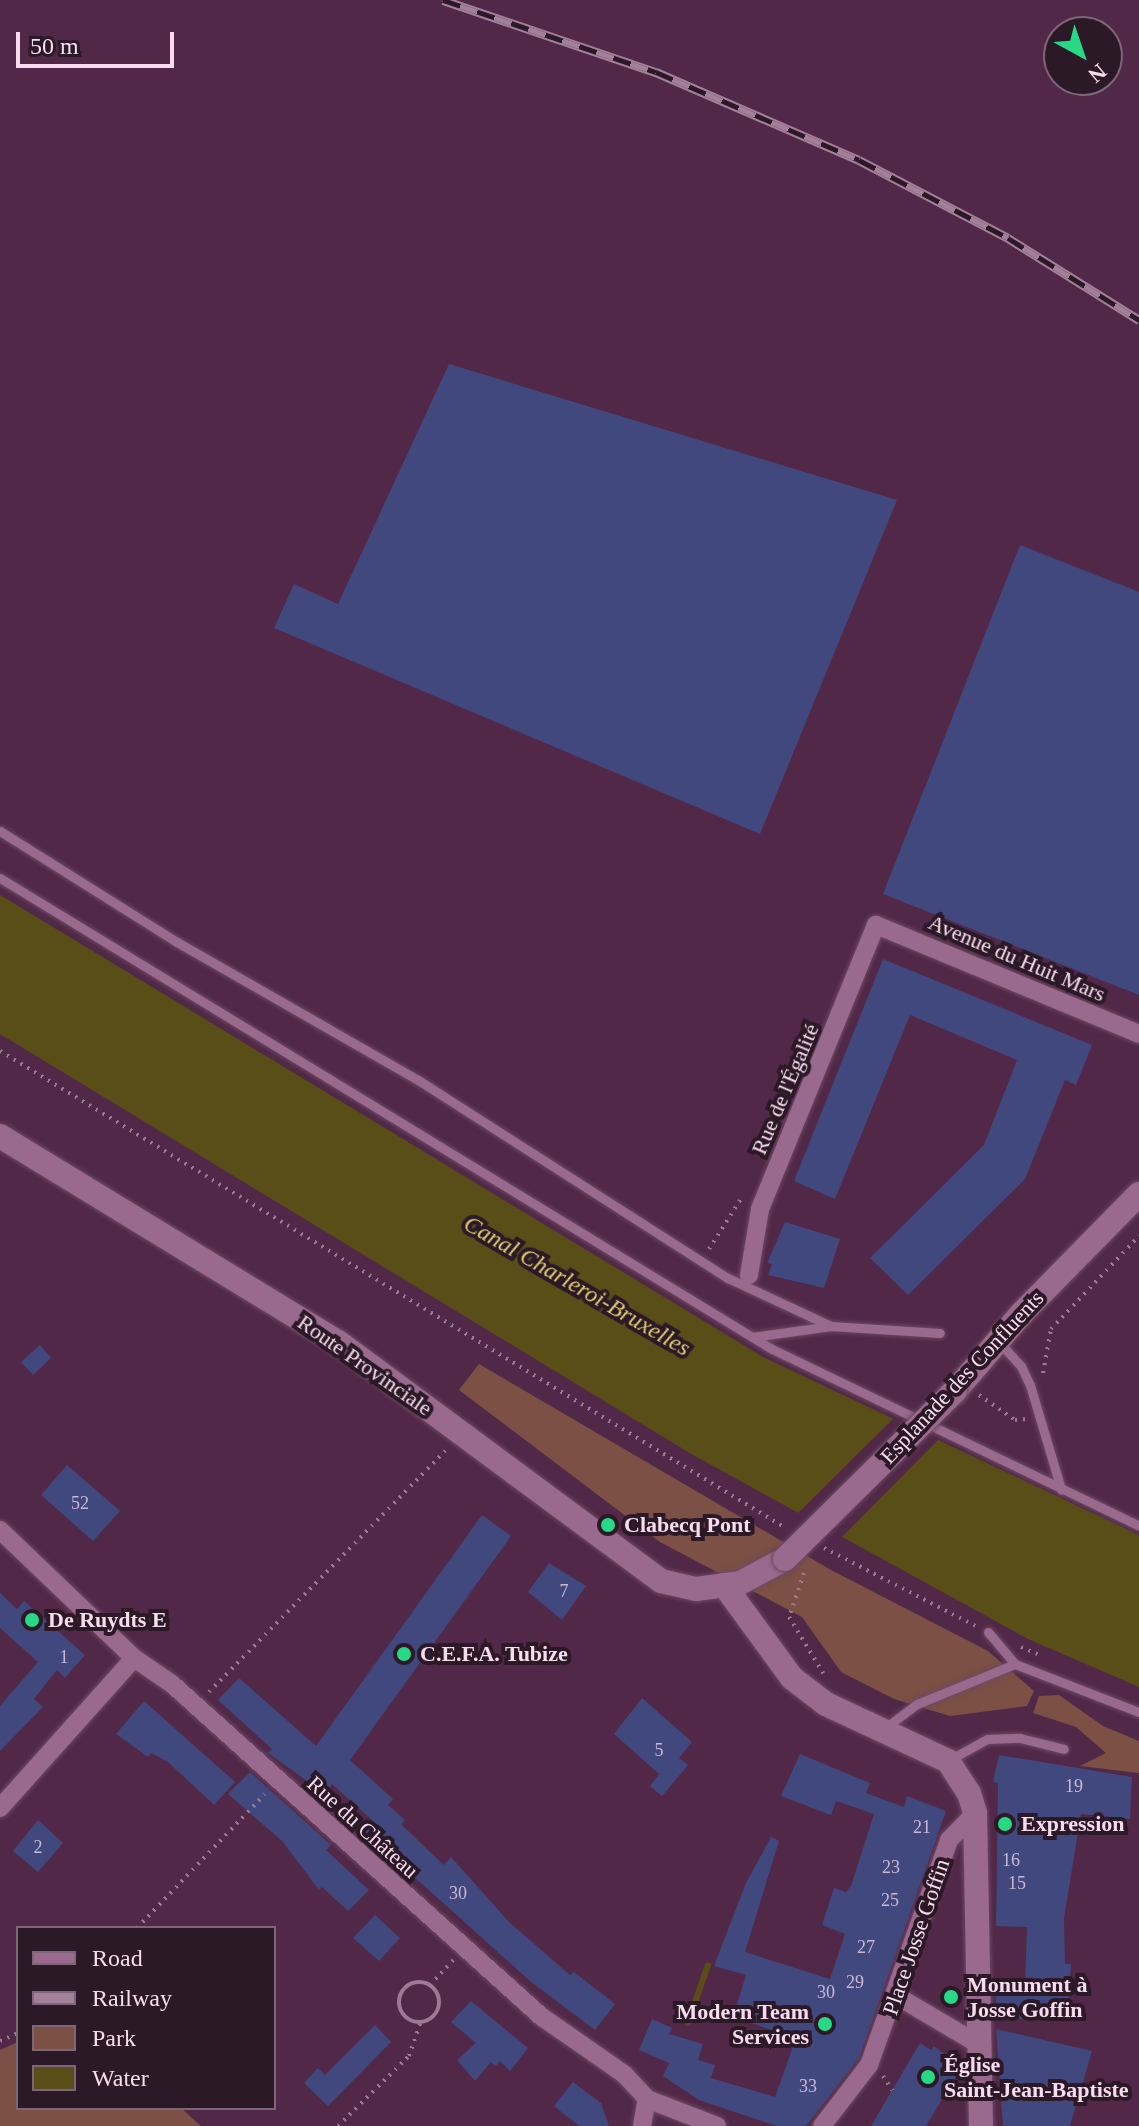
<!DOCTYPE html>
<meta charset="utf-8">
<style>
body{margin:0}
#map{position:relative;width:1139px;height:2126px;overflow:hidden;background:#512847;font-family:Georgia,serif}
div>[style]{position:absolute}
.green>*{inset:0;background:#7c5044}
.water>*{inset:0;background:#594d18}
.pier>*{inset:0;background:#512847}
.stream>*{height:6px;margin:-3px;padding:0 3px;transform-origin:3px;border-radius:3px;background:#594d18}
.building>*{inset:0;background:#41487e}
.path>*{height:4px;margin-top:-2px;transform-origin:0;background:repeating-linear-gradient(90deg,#9c7a93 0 2px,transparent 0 8px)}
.path>.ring{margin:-2px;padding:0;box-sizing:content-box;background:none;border:4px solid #9c7a93;border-radius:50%}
.roads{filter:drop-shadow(0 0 2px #6b4863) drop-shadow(0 0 2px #6b4863)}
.lane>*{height:9px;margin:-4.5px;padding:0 4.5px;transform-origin:4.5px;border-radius:4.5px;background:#996a8d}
.street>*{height:18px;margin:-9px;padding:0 9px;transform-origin:9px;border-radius:9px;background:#996a8d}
.secondary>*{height:24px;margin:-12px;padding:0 12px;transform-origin:12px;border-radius:12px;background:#996a8d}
.rail>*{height:9px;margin-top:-4.5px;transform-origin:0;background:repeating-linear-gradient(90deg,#2b1927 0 18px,#a28099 0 36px);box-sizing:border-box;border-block:2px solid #a28099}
.bridges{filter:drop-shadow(0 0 2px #6b4863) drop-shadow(0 0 2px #6b4863)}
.secondary-bridge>*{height:24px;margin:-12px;padding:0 12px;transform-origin:12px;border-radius:12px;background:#996a8d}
.dots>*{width:22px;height:22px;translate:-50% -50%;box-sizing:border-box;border:4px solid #2b1927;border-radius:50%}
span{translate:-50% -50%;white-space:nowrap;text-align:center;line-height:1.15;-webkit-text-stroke:8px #2b1927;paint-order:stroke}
.number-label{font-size:18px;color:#cab7d3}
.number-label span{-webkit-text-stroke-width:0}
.street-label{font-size:22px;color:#f7dcef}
.poi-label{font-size:22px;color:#f7dcef;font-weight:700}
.left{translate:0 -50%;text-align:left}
.right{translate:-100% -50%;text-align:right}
.water-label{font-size:24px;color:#e3cc6b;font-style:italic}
.legend{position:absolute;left:16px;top:1926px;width:260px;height:184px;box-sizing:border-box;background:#2b1927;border:2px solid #7d6777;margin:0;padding:10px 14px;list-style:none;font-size:24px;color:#f7dcef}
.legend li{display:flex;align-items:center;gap:16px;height:40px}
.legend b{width:40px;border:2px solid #7d6777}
.north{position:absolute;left:1043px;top:16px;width:80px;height:80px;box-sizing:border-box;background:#2b1927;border:2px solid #7d6777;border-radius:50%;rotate:140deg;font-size:22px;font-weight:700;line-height:32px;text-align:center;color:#f7dcef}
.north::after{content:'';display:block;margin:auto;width:28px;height:36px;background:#27d885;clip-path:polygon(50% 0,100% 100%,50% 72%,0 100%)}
.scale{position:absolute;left:16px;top:32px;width:158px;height:36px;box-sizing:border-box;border:4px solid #f7dcef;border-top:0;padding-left:10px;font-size:24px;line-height:28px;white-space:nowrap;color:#f7dcef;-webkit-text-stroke:6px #2b1927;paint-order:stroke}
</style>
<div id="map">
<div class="green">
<div style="clip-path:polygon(479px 1364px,831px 1570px,988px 1651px,1034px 1691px,1027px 1706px,950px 1716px,894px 1699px,841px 1672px,802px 1617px,660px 1542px,459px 1390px)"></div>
<div style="clip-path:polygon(1059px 1695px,1103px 1726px,1139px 1741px,1139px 1773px,1080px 1766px,1106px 1753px,1076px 1727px,1033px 1713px,1039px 1696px)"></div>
<div style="clip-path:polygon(18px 2042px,18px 2108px,181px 2108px,201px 2126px,0 2126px,0 2050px)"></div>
</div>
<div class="water">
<div style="clip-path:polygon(0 895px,765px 1358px,1139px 1535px,1139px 1687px,1028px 1639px,693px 1455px,0 1034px)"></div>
</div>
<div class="pier">
<div style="clip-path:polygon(896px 1416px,941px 1437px,839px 1540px,795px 1516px)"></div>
</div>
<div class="stream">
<div style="left:688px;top:2023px;width:61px;rotate:-71deg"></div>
</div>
<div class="building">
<div style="clip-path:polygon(449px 364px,897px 500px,760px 834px,274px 628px,294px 584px,338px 604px)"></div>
<div style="clip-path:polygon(1020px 545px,1139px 592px,1139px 995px,883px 894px)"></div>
<div style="clip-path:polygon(883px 959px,1092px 1045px,1076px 1085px,1065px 1080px,1025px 1179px,908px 1295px,870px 1258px,984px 1145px,1017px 1060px,910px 1015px,835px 1199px,794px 1181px)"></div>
<div style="clip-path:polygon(785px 1222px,840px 1239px,824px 1288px,768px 1275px,772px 1264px,767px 1263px)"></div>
<div style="clip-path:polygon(40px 1345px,51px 1358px,33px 1375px,21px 1362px)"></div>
<div style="clip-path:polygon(67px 1465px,120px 1511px,93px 1541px,41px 1495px)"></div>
<div style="clip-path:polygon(482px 1515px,511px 1536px,350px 1760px,393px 1799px,388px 1805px,405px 1820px,401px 1824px,430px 1852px,444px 1865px,451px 1857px,509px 1922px,570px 1975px,574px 1972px,615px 2004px,595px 2030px,530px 1981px,363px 1831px,373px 1821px,332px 1784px,325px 1794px,268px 1753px,272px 1749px,218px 1700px,239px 1678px,316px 1746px)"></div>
<div style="clip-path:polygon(549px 1563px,586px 1586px,562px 1620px,528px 1592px)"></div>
<div style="clip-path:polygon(0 1593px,17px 1609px,24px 1601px,85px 1655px,65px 1678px,57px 1670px,34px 1699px,43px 1707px,0 1751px,0 1706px,38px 1662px,0 1628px)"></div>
<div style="clip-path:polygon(642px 1698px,692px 1742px,679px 1758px,688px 1765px,662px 1796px,650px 1786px,659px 1774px,614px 1734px)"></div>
<div style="clip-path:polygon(144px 1701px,235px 1782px,214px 1805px,168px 1762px,151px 1753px,148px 1757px,116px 1734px)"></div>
<div style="clip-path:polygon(800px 1754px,870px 1783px,866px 1793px,904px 1807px,907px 1796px,946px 1811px,859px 2058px,806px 2126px,777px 2126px,699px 2100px,663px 2076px,669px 2063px,639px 2050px,652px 2019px,672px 2028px,669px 2034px,703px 2044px,698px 2060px,715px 2065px,711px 2078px,775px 2097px,796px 2038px,733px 2017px,746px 1975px,714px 1966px,746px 1883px,771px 1837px,779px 1841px,745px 1952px,830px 1979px,845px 1934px,822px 1925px,834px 1888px,846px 1892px,851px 1886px,874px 1814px,836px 1801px,831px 1815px,781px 1796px)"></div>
<div style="clip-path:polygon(999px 1755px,1132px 1777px,1130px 1819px,1081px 1814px,1064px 1918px,1065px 1964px,1071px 1964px,1067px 2017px,996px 2020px,996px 1988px,1025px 1989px,1027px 1927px,996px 1926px,998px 1783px,993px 1782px)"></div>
<div style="clip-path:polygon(250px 1772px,331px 1845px,326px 1850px,369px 1890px,348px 1911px,322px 1887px,319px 1890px,282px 1841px,228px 1794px)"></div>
<div style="clip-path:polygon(38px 1820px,63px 1843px,38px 1872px,13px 1851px)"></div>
<div style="clip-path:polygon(375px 1915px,400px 1938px,379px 1961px,353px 1938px)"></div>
<div style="clip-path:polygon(471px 2001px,528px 2048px,510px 2071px,500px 2061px,496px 2066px,491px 2062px,475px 2081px,457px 2060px,476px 2043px,451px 2022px)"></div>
<div style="clip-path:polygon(375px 2025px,391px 2042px,328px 2106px,304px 2083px,318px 2068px,325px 2075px)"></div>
<div style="clip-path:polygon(996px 2029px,1092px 2051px,1070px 2126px,1003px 2126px)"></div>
<div style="clip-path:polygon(920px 2043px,931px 2050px,934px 2046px,961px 2068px,926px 2126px,871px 2126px)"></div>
<div style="clip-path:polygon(573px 2082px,601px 2103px,609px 2126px,579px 2126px,554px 2106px)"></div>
</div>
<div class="path">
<div style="left:0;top:1051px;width:917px;rotate:31.26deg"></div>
<div style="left:709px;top:1249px;width:59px;rotate:-57.4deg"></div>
<div style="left:1043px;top:1373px;width:45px;rotate:-79.7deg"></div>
<div style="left:1051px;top:1329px;width:128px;rotate:-46.6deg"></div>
<div style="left:979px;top:1395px;width:44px;rotate:34.8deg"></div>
<div style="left:1015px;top:1420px;width:12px;rotate:-5deg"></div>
<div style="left:824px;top:1548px;width:171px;rotate:27.2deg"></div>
<div style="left:804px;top:1573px;width:46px;rotate:108.8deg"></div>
<div style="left:789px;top:1617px;width:66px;rotate:58.7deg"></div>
<div style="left:1021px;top:1647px;width:23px;rotate:23deg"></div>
<div style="left:209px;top:1692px;width:339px;rotate:-45.6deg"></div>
<div style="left:137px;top:1928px;width:185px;rotate:-46.3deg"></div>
<div class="ring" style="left:399px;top:1982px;width:36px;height:36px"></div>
<div style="left:430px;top:1985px;width:34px;rotate:-47deg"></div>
<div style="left:0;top:2041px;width:20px;rotate:-24deg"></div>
<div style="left:883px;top:2076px;width:17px;rotate:57deg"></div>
<div style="left:338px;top:2126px;width:100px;rotate:-44.6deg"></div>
<div style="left:409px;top:2056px;width:36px;rotate:-71deg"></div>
</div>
<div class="roads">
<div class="lane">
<div style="left:0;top:831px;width:209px;rotate:32.1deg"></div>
<div style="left:177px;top:942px;width:278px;rotate:29.8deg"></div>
<div style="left:418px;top:1080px;width:368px;rotate:32.6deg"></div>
<div style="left:728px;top:1278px;width:114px;rotate:25deg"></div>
<div style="left:0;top:878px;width:904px;rotate:31.39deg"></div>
<div style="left:772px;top:1349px;width:407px;rotate:25.7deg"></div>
<div style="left:752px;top:1337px;width:80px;rotate:-7.9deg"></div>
<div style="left:831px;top:1326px;width:109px;rotate:3.7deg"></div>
<div style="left:1000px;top:1343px;width:31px;rotate:48deg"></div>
<div style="left:1021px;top:1366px;width:21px;rotate:65deg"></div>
<div style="left:1030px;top:1385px;width:109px;rotate:73.4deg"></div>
<div style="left:988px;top:1632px;width:42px;rotate:49.8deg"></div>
<div style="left:1015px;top:1664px;width:133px;rotate:21.2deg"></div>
<div style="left:885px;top:1728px;width:40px;rotate:-37deg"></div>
<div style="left:917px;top:1704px;width:106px;rotate:-22.2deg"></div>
<div style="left:951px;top:1759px;width:41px;rotate:-29.1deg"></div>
<div style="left:987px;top:1739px;width:33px;rotate:-2deg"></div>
<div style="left:1020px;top:1738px;width:45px;rotate:14deg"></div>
</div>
<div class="street">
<div style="left:749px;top:1275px;width:67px;rotate:-80.5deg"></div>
<div style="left:760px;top:1209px;width:307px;rotate:-67.8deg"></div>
<div style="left:876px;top:925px;width:285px;rotate:22.5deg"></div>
<div style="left:0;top:1530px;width:185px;rotate:43.7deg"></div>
<div style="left:134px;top:1658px;width:46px;rotate:34.4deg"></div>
<div style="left:172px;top:1684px;width:498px;rotate:42deg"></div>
<div style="left:542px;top:2017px;width:100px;rotate:34.8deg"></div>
<div style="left:624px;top:2074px;width:34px;rotate:47deg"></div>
<div style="left:647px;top:2099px;width:75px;rotate:21.1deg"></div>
<div style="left:0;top:1808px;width:201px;rotate:-48.2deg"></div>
<div style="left:897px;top:1996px;width:96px;rotate:30.6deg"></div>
<div style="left:642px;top:2126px;width:27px;rotate:-80deg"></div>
<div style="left:822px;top:2126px;width:77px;rotate:-52.4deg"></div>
<div style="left:869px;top:2065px;width:239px;rotate:-70.4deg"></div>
<div style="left:949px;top:1840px;width:37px;rotate:-46deg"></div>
</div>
<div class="secondary">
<div style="left:0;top:1136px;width:396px;rotate:31.4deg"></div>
<div style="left:338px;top:1342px;width:402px;rotate:36.5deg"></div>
<div style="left:661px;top:1581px;width:36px;rotate:13deg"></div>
<div style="left:696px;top:1589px;width:44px;rotate:-7.8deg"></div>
<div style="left:740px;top:1583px;width:51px;rotate:-28.1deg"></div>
<div style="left:955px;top:1391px;width:103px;rotate:-49.3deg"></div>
<div style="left:1022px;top:1313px;width:167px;rotate:-45.5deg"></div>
<div style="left:724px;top:1585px;width:115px;rotate:53.8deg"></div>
<div style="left:792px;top:1678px;width:43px;rotate:37.4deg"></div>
<div style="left:826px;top:1704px;width:135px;rotate:25deg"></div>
<div style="left:948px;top:1761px;width:38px;rotate:57deg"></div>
<div style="left:969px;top:1793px;width:21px;rotate:73deg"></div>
<div style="left:975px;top:1813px;width:313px;rotate:88.9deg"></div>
</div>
</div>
<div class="rail">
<div style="left:443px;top:0;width:225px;rotate:18.7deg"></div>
<div style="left:656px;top:72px;width:221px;rotate:23.4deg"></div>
<div style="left:859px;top:160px;width:168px;rotate:27.6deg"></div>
<div style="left:1008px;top:238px;width:155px;rotate:32deg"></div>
</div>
<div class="bridges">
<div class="secondary-bridge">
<div style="left:785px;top:1559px;width:239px;rotate:-44.7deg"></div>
</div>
</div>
<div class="dots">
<div style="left:608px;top:1525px;background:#27d885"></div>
<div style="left:32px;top:1620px;background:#27d885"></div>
<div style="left:404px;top:1654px;background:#27d885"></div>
<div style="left:1005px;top:1824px;background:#27d885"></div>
<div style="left:951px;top:1997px;background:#27d885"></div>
<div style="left:825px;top:2024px;background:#27d885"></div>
<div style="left:928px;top:2077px;background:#27d885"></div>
</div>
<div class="number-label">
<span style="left:80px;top:1503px">52</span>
<span style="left:564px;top:1591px">7</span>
<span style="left:64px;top:1657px">1</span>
<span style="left:659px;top:1750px">5</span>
<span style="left:1074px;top:1786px">19</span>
<span style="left:922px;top:1827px">21</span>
<span style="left:38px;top:1847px">2</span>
<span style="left:1011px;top:1860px">16</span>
<span style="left:891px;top:1867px">23</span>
<span style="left:1017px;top:1883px">15</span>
<span style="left:458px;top:1893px">30</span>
<span style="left:890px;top:1900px">25</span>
<span style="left:866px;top:1947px">27</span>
<span style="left:855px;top:1982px">29</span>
<span style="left:826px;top:1992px">30</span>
<span style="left:808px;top:2086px">33</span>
</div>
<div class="street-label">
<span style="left:1017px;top:958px;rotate:23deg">Avenue du Huit Mars</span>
<span style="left:785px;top:1089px;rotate:-67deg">Rue de l'Égalité</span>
<span style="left:365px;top:1365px;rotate:35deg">Route Provinciale</span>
<span style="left:962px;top:1377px;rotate:-47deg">Esplanade des Confluents</span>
<span style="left:363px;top:1827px;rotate:42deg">Rue du Château</span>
<span style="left:916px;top:1937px;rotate:-71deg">Place Josse Goffin</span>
</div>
<div class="poi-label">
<span class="left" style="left:624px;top:1525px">Clabecq Pont</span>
<span class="left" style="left:48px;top:1620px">De Ruydts E</span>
<span class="left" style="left:420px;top:1654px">C.E.F.A. Tubize</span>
<span class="left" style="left:1021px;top:1824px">Expression</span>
<span class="left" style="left:967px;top:1997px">Monument à<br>Josse Goffin</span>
<span class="right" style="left:809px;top:2024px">Modern Team<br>Services</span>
<span class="left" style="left:944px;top:2077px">Église<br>Saint-Jean-Baptiste</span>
</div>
<div class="water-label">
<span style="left:577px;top:1286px;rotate:30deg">Canal Charleroi-Bruxelles</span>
</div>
<ul class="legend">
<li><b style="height:10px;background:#996a8d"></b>Road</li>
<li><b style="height:10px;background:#a28099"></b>Railway</li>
<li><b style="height:22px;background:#7c5044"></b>Park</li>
<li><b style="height:22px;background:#594d18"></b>Water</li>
</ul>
<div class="north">N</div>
<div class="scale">50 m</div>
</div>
